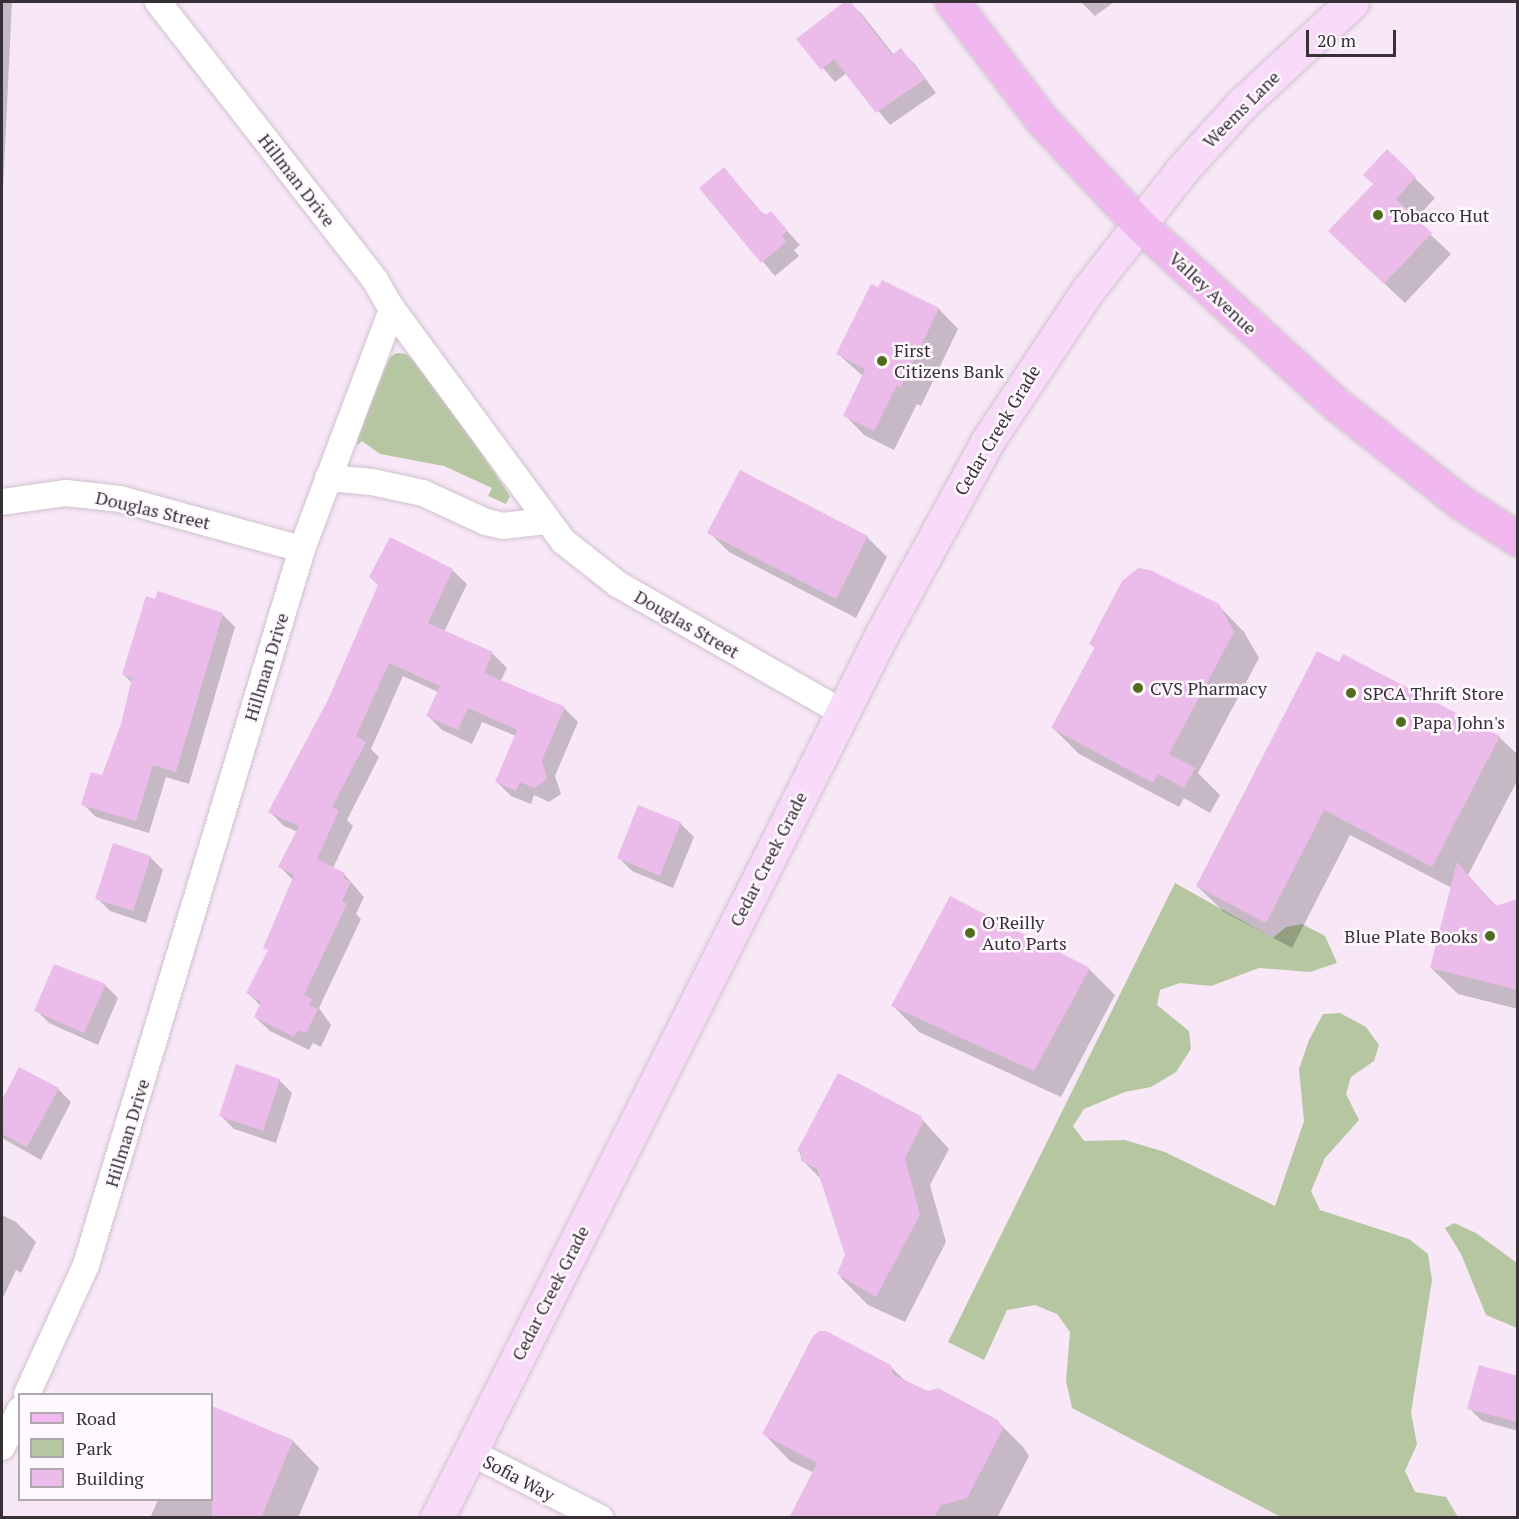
<!DOCTYPE html>
<style>
body{margin:0}
#map{position:relative;width:1519px;height:1519px;overflow:hidden;background:#f8e8f7;font-family:"PT Serif",serif}
div>[style]{position:absolute}
.green>*{inset:0;background:#b6c6a1}
.shadow>*{inset:0;background:#0003}
.building>*{inset:0;background:#ebbce9}
.roads{filter:drop-shadow(0 0 2px #d0c1cf) drop-shadow(0 0 2px #d0c1cf)}
.minor>*{height:26px;margin:-13px;padding:0 13px;transform-origin:13px;border-radius:13px;background:#fff}
.secondary>*{height:33px;margin:-16.5px;padding:0 16.5px;transform-origin:16.5px;border-radius:16.5px;background:#f8dbf8}
.primary>*{height:33px;margin:-16.5px;padding:0 16.5px;transform-origin:16.5px;border-radius:16.5px;background:#f1b8f0}
.dots>*{width:16px;height:16px;translate:-50% -50%;box-sizing:border-box;border:3px solid #fff9ff;border-radius:50%}
span{translate:-50% -50%;white-space:nowrap;text-align:center;line-height:1.15;-webkit-text-stroke:5px #fff9ff;paint-order:stroke}
.street-label{font-size:18px;color:#373137}
.poi-label{font-size:18px;color:#373137}
.left{translate:0 -50%;text-align:left}
.right{translate:-100% -50%;text-align:right}
.frame{position:absolute;inset:0;border:3px solid #373137;pointer-events:none}
.legend{position:absolute;left:18px;top:1393px;width:195px;height:108px;box-sizing:border-box;background:#fff9ff;border:2px solid #afa9af;margin:0;padding:8px 10px;list-style:none;font-size:18px;color:#373137}
.legend li{display:flex;align-items:center;gap:12px;height:30px}
.legend b{width:30px;border:2px solid #afa9af}
.scale{position:absolute;left:1306px;top:30px;width:90px;height:27px;box-sizing:border-box;border:3px solid #373137;border-top:0;padding-left:8px;font-size:18px;line-height:21px;white-space:nowrap;color:#373137;-webkit-text-stroke:4px #fff9ff;paint-order:stroke}
</style>
<div id="map">
<div class="green">
<div style="clip-path:polygon(397px 353px,406px 354px,423px 366px,510px 496px,506px 504px,488px 496px,492px 488px,444px 466px,380px 454px,362px 441px,358px 445px,357px 437px,390px 357px)"></div>
<div style="clip-path:polygon(1175px 883px,1273px 938px,1286px 927px,1302px 924px,1325px 936px,1337px 963px,1310px 972px,1259px 968px,1211px 986px,1180px 983px,1160px 990px,1157px 1005px,1189px 1031px,1191px 1049px,1176px 1072px,1151px 1087px,1125px 1092px,1084px 1109px,1073px 1126px,1084px 1141px,1125px 1140px,1165px 1152px,1275px 1206px,1304px 1121px,1299px 1069px,1309px 1040px,1323px 1014px,1340px 1013px,1366px 1027px,1379px 1045px,1374px 1061px,1351px 1077px,1346px 1094px,1359px 1120px,1325px 1158px,1311px 1191px,1320px 1210px,1409px 1239px,1428px 1254px,1432px 1280px,1411px 1413px,1417px 1444px,1405px 1471px,1415px 1492px,1446px 1497px,1458px 1517px,1281px 1517px,1072px 1408px,1066px 1381px,1070px 1332px,1057px 1314px,1035px 1305px,1007px 1310px,984px 1360px,948px 1342px)"></div>
<div style="clip-path:polygon(1454px 1223px,1476px 1233px,1517px 1263px,1517px 1328px,1486px 1315px,1461px 1254px,1445px 1228px)"></div>
</div>
<div class="shadow">
<div style="clip-path:polygon(2px 2px,12px 2px,2px 210px)"></div>
<div style="clip-path:polygon(846px 2px,861px 13px,894px 55px,900px 50px,914px 63px,936px 93px,890px 125px,847px 73px,835px 82px,798px 39px)"></div>
<div style="clip-path:polygon(1081px 2px,1114px 2px,1095px 16px)"></div>
<div style="clip-path:polygon(1387px 151px,1435px 198px,1415px 220px,1451px 254px,1405px 303px,1350px 251px)"></div>
<div style="clip-path:polygon(724px 169px,764px 215px,771px 213px,800px 245px,794px 250px,799px 256px,775px 276px,701px 189px)"></div>
<div style="clip-path:polygon(882px 282px,939px 309px,958px 329px,921px 406px,917px 404px,894px 450px,864px 435px,845px 415px,863px 376px,838px 354px)"></div>
<div style="clip-path:polygon(709px 532px,867px 537px,887px 557px,856px 618px,729px 552px)"></div>
<div style="clip-path:polygon(452px 570px,467px 584px,444px 632px,493px 654px,507px 668px,500px 682px,564px 708px,578px 722px,555px 776px,561px 794px,549px 802px,534px 795px,531px 804px,511px 796px,497px 782px,516px 736px,482px 722px,472px 744px,442px 730px,428px 716px,438px 692px,403px 676px,371px 749px,379px 757px,347px 820px,353px 826px,333px 868px,344px 874px,364px 897px,356px 914px,361px 919px,319px 1008px,331px 1025px,321px 1047px,313px 1043px,309px 1050px,270px 1031px,255px 1017px,261px 1006px,248px 993px,269px 951px,265px 947px,293px 880px,280px 867px,298px 832px,284px 826px,270px 812px)"></div>
<div style="clip-path:polygon(1218px 605px,1244px 632px,1259px 658px,1198px 773px,1220px 795px,1210px 813px,1184px 798px,1179px 807px,1079px 754px,1053px 728px,1096px 649px,1091px 644px)"></div>
<div style="clip-path:polygon(222px 614px,235px 627px,189px 784px,166px 777px,149px 833px,96px 817px,83px 804px,103px 777px,122px 724px,132px 683px,123px 674px)"></div>
<div style="clip-path:polygon(1318px 653px,1499px 737px,1518px 755px,1518px 779px,1468px 875px,1497px 907px,1518px 908px,1518px 1009px,1458px 994px,1431px 968px,1452px 888px,1350px 835px,1292px 948px,1224px 912px,1197px 886px)"></div>
<div style="clip-path:polygon(680px 823px,694px 837px,673px 888px,632px 871px,619px 858px)"></div>
<div style="clip-path:polygon(150px 857px,163px 870px,146px 923px,110px 911px,97px 898px)"></div>
<div style="clip-path:polygon(1089px 969px,1115px 995px,1061px 1097px,919px 1032px,893px 1006px)"></div>
<div style="clip-path:polygon(105px 985px,118px 998px,98px 1045px,49px 1023px,36px 1010px)"></div>
<div style="clip-path:polygon(20px 1069px,58px 1089px,71px 1102px,41px 1160px,2px 1138px,2px 1103px)"></div>
<div style="clip-path:polygon(842px 1075px,920px 1117px,949px 1149px,930px 1185px,946px 1242px,905px 1322px,868px 1305px,841px 1278px,839px 1269px,846px 1255px,822px 1180px,802px 1160px,799px 1150px,836px 1077px)"></div>
<div style="clip-path:polygon(279px 1080px,292px 1093px,276px 1143px,234px 1129px,221px 1116px)"></div>
<div style="clip-path:polygon(2px 1215px,16px 1222px,36px 1242px,21px 1273px,16px 1270px,2px 1300px)"></div>
<div style="clip-path:polygon(890px 1366px,906px 1382px,997px 1421px,1024px 1448px,1029px 1456px,997px 1518px,790px 1518px,814px 1473px,790px 1461px,764px 1434px)"></div>
<div style="clip-path:polygon(1518px 1377px,1518px 1431px,1482px 1421px,1469px 1408px)"></div>
<div style="clip-path:polygon(212px 1408px,293px 1441px,319px 1468px,298px 1518px,150px 1518px,158px 1500px,212px 1500px)"></div>
</div>
<div class="building">
<div style="clip-path:polygon(844px 2px,851px 2px,892px 55px,901px 48px,925px 79px,876px 113px,834px 59px,821px 70px,796px 39px)"></div>
<div style="clip-path:polygon(1387px 149px,1416px 177px,1396px 199px,1432px 233px,1384px 284px,1328px 231px,1373px 184px,1363px 175px)"></div>
<div style="clip-path:polygon(724px 167px,757px 208px,766px 215px,771px 211px,788px 231px,782px 236px,786px 242px,761px 263px,699px 188px)"></div>
<div style="clip-path:polygon(882px 280px,939px 308px,901px 387px,897px 385px,874px 431px,843px 416px,865px 369px,836px 354px,871px 284px,878px 287px)"></div>
<div style="clip-path:polygon(740px 470px,868px 536px,836px 599px,707px 533px)"></div>
<div style="clip-path:polygon(390px 537px,453px 569px,428px 623px,493px 652px,484px 673px,565px 707px,542px 760px,547px 779px,534px 788px,520px 782px,516px 791px,495px 782px,517px 730px,468px 708px,458px 730px,426px 716px,440px 686px,389px 663px,356px 736px,366px 742px,332px 807px,339px 810px,317px 859px,345px 873px,343px 878px,351px 882px,342px 901px,347px 904px,304px 995px,312px 999px,309px 1005px,318px 1009px,306px 1033px,298px 1030px,294px 1037px,254px 1017px,261px 1002px,246px 993px,268px 950px,263px 948px,294px 875px,278px 867px,299px 826px,268px 812px,328px 700px,378px 585px,369px 577px)"></div>
<div style="clip-path:polygon(1138px 568px,1150px 570px,1219px 604px,1234px 632px,1169px 754px,1195px 768px,1184px 788px,1158px 774px,1153px 783px,1051px 728px,1095px 647px,1089px 644px,1122px 581px)"></div>
<div style="clip-path:polygon(158px 591px,223px 613px,176px 772px,153px 765px,136px 821px,81px 805px,91px 772px,102px 775px,121px 724px,132px 678px,122px 674px,146px 596px,155px 599px)"></div>
<div style="clip-path:polygon(1317px 651px,1339px 662px,1343px 654px,1500px 736px,1432px 867px,1324px 810px,1266px 923px,1196px 886px)"></div>
<div style="clip-path:polygon(638px 805px,681px 822px,660px 876px,617px 858px)"></div>
<div style="clip-path:polygon(113px 843px,151px 856px,133px 911px,95px 899px)"></div>
<div style="clip-path:polygon(1457px 862px,1495px 906px,1518px 899px,1518px 990px,1430px 968px)"></div>
<div style="clip-path:polygon(950px 896px,1090px 968px,1034px 1071px,891px 1006px)"></div>
<div style="clip-path:polygon(54px 964px,106px 984px,84px 1033px,34px 1011px)"></div>
<div style="clip-path:polygon(236px 1064px,280px 1079px,263px 1131px,219px 1116px)"></div>
<div style="clip-path:polygon(19px 1067px,59px 1088px,27px 1147px,2px 1134px,2px 1100px)"></div>
<div style="clip-path:polygon(838px 1073px,921px 1116px,923px 1122px,905px 1158px,920px 1215px,876px 1297px,837px 1274px,845px 1255px,817px 1169px,801px 1161px,801px 1152px,797px 1151px)"></div>
<div style="clip-path:polygon(819px 1331px,826px 1331px,891px 1365px,894px 1375px,928px 1391px,938px 1388px,998px 1420px,1003px 1429px,967px 1498px,941px 1505px,934px 1518px,789px 1518px,817px 1463px,762px 1434px,813px 1336px)"></div>
<div style="clip-path:polygon(1479px 1365px,1518px 1376px,1518px 1422px,1467px 1409px)"></div>
<div style="clip-path:polygon(212px 1406px,293px 1440px,261px 1518px,212px 1518px)"></div>
</div>
<div class="roads">
<div class="minor">
<div style="left:158px;top:2px;width:353px;rotate:52deg"></div>
<div style="left:375px;top:280px;width:34px;rotate:60deg"></div>
<div style="left:392px;top:309px;width:288px;rotate:53.6deg"></div>
<div style="left:563px;top:541px;width:71px;rotate:38.2deg"></div>
<div style="left:619px;top:585px;width:257px;rotate:29.7deg"></div>
<div style="left:328px;top:478px;width:44px;rotate:5.2deg"></div>
<div style="left:372px;top:482px;width:52px;rotate:12.2deg"></div>
<div style="left:423px;top:493px;width:69px;rotate:24.7deg"></div>
<div style="left:486px;top:522px;width:17px;rotate:13deg"></div>
<div style="left:503px;top:526px;width:42px;rotate:-6.8deg"></div>
<div style="left:2px;top:502px;width:65px;rotate:-8deg"></div>
<div style="left:66px;top:493px;width:54px;rotate:6.3deg"></div>
<div style="left:120px;top:499px;width:189px;rotate:15.4deg"></div>
<div style="left:27px;top:1394px;width:142px;rotate:-65.4deg"></div>
<div style="left:86px;top:1265px;width:748px;rotate:-73.21deg"></div>
<div style="left:302px;top:549px;width:256px;rotate:-69.4deg"></div>
<div style="left:2px;top:1447px;width:41px;rotate:-64.1deg"></div>
<div style="left:470px;top:1452px;width:146px;rotate:26.9deg"></div>
</div>
<div class="secondary">
<div style="left:437px;top:1518px;width:990px;rotate:-63.28deg"></div>
<div style="left:882px;top:634px;width:219px;rotate:-61.3deg"></div>
<div style="left:987px;top:442px;width:182px;rotate:-56.4deg"></div>
<div style="left:1088px;top:290px;width:152px;rotate:-51.9deg"></div>
<div style="left:1182px;top:170px;width:89px;rotate:-47.7deg"></div>
<div style="left:1242px;top:104px;width:150px;rotate:-42.8deg"></div>
</div>
<div class="primary">
<div style="left:952px;top:2px;width:148px;rotate:52.7deg"></div>
<div style="left:1042px;top:120px;width:144px;rotate:47deg"></div>
<div style="left:1140px;top:225px;width:265px;rotate:42.4deg"></div>
<div style="left:1336px;top:404px;width:158px;rotate:38.3deg"></div>
<div style="left:1460px;top:502px;width:69px;rotate:32.5deg"></div>
</div>
</div>
<div class="dots">
<div style="left:1378px;top:215px;background:#526c1e"></div>
<div style="left:882px;top:361px;background:#526c1e"></div>
<div style="left:1138px;top:688px;background:#526c1e"></div>
<div style="left:1351px;top:693px;background:#526c1e"></div>
<div style="left:1401px;top:722px;background:#526c1e"></div>
<div style="left:970px;top:933px;background:#526c1e"></div>
<div style="left:1490px;top:936px;background:#526c1e"></div>
</div>
<div class="street-label">
<span style="left:1241px;top:109px;rotate:-45deg">Weems Lane</span>
<span style="left:297px;top:180px;rotate:52deg">Hillman Drive</span>
<span style="left:1213px;top:293px;rotate:43deg">Valley Avenue</span>
<span style="left:997px;top:430px;rotate:-59deg">Cedar Creek Grade</span>
<span style="left:153px;top:510px;rotate:13deg">Douglas Street</span>
<span style="left:687px;top:624px;rotate:30deg">Douglas Street</span>
<span style="left:266px;top:667px;rotate:-73deg">Hillman Drive</span>
<span style="left:768px;top:859px;rotate:-63deg">Cedar Creek Grade</span>
<span style="left:127px;top:1133px;rotate:-73deg">Hillman Drive</span>
<span style="left:550px;top:1293px;rotate:-63deg">Cedar Creek Grade</span>
<span style="left:519px;top:1478px;rotate:28deg">Sofia Way</span>
</div>
<div class="poi-label">
<span class="left" style="left:1390px;top:215px">Tobacco Hut</span>
<span class="left" style="left:894px;top:361px">First<br>Citizens Bank</span>
<span class="left" style="left:1150px;top:688px">CVS Pharmacy</span>
<span class="left" style="left:1363px;top:693px">SPCA Thrift Store</span>
<span class="left" style="left:1413px;top:722px">Papa John's</span>
<span class="left" style="left:982px;top:933px">O'Reilly<br>Auto Parts</span>
<span class="right" style="left:1478px;top:936px">Blue Plate Books</span>
</div>
<div class="frame"></div>
<ul class="legend">
<li><b style="height:8px;background:#f1b8f0"></b>Road</li>
<li><b style="height:16px;background:#b6c6a1"></b>Park</li>
<li><b style="height:16px;background:#ebbce9"></b>Building</li>
</ul>
<div class="scale">20 m</div>
</div>
